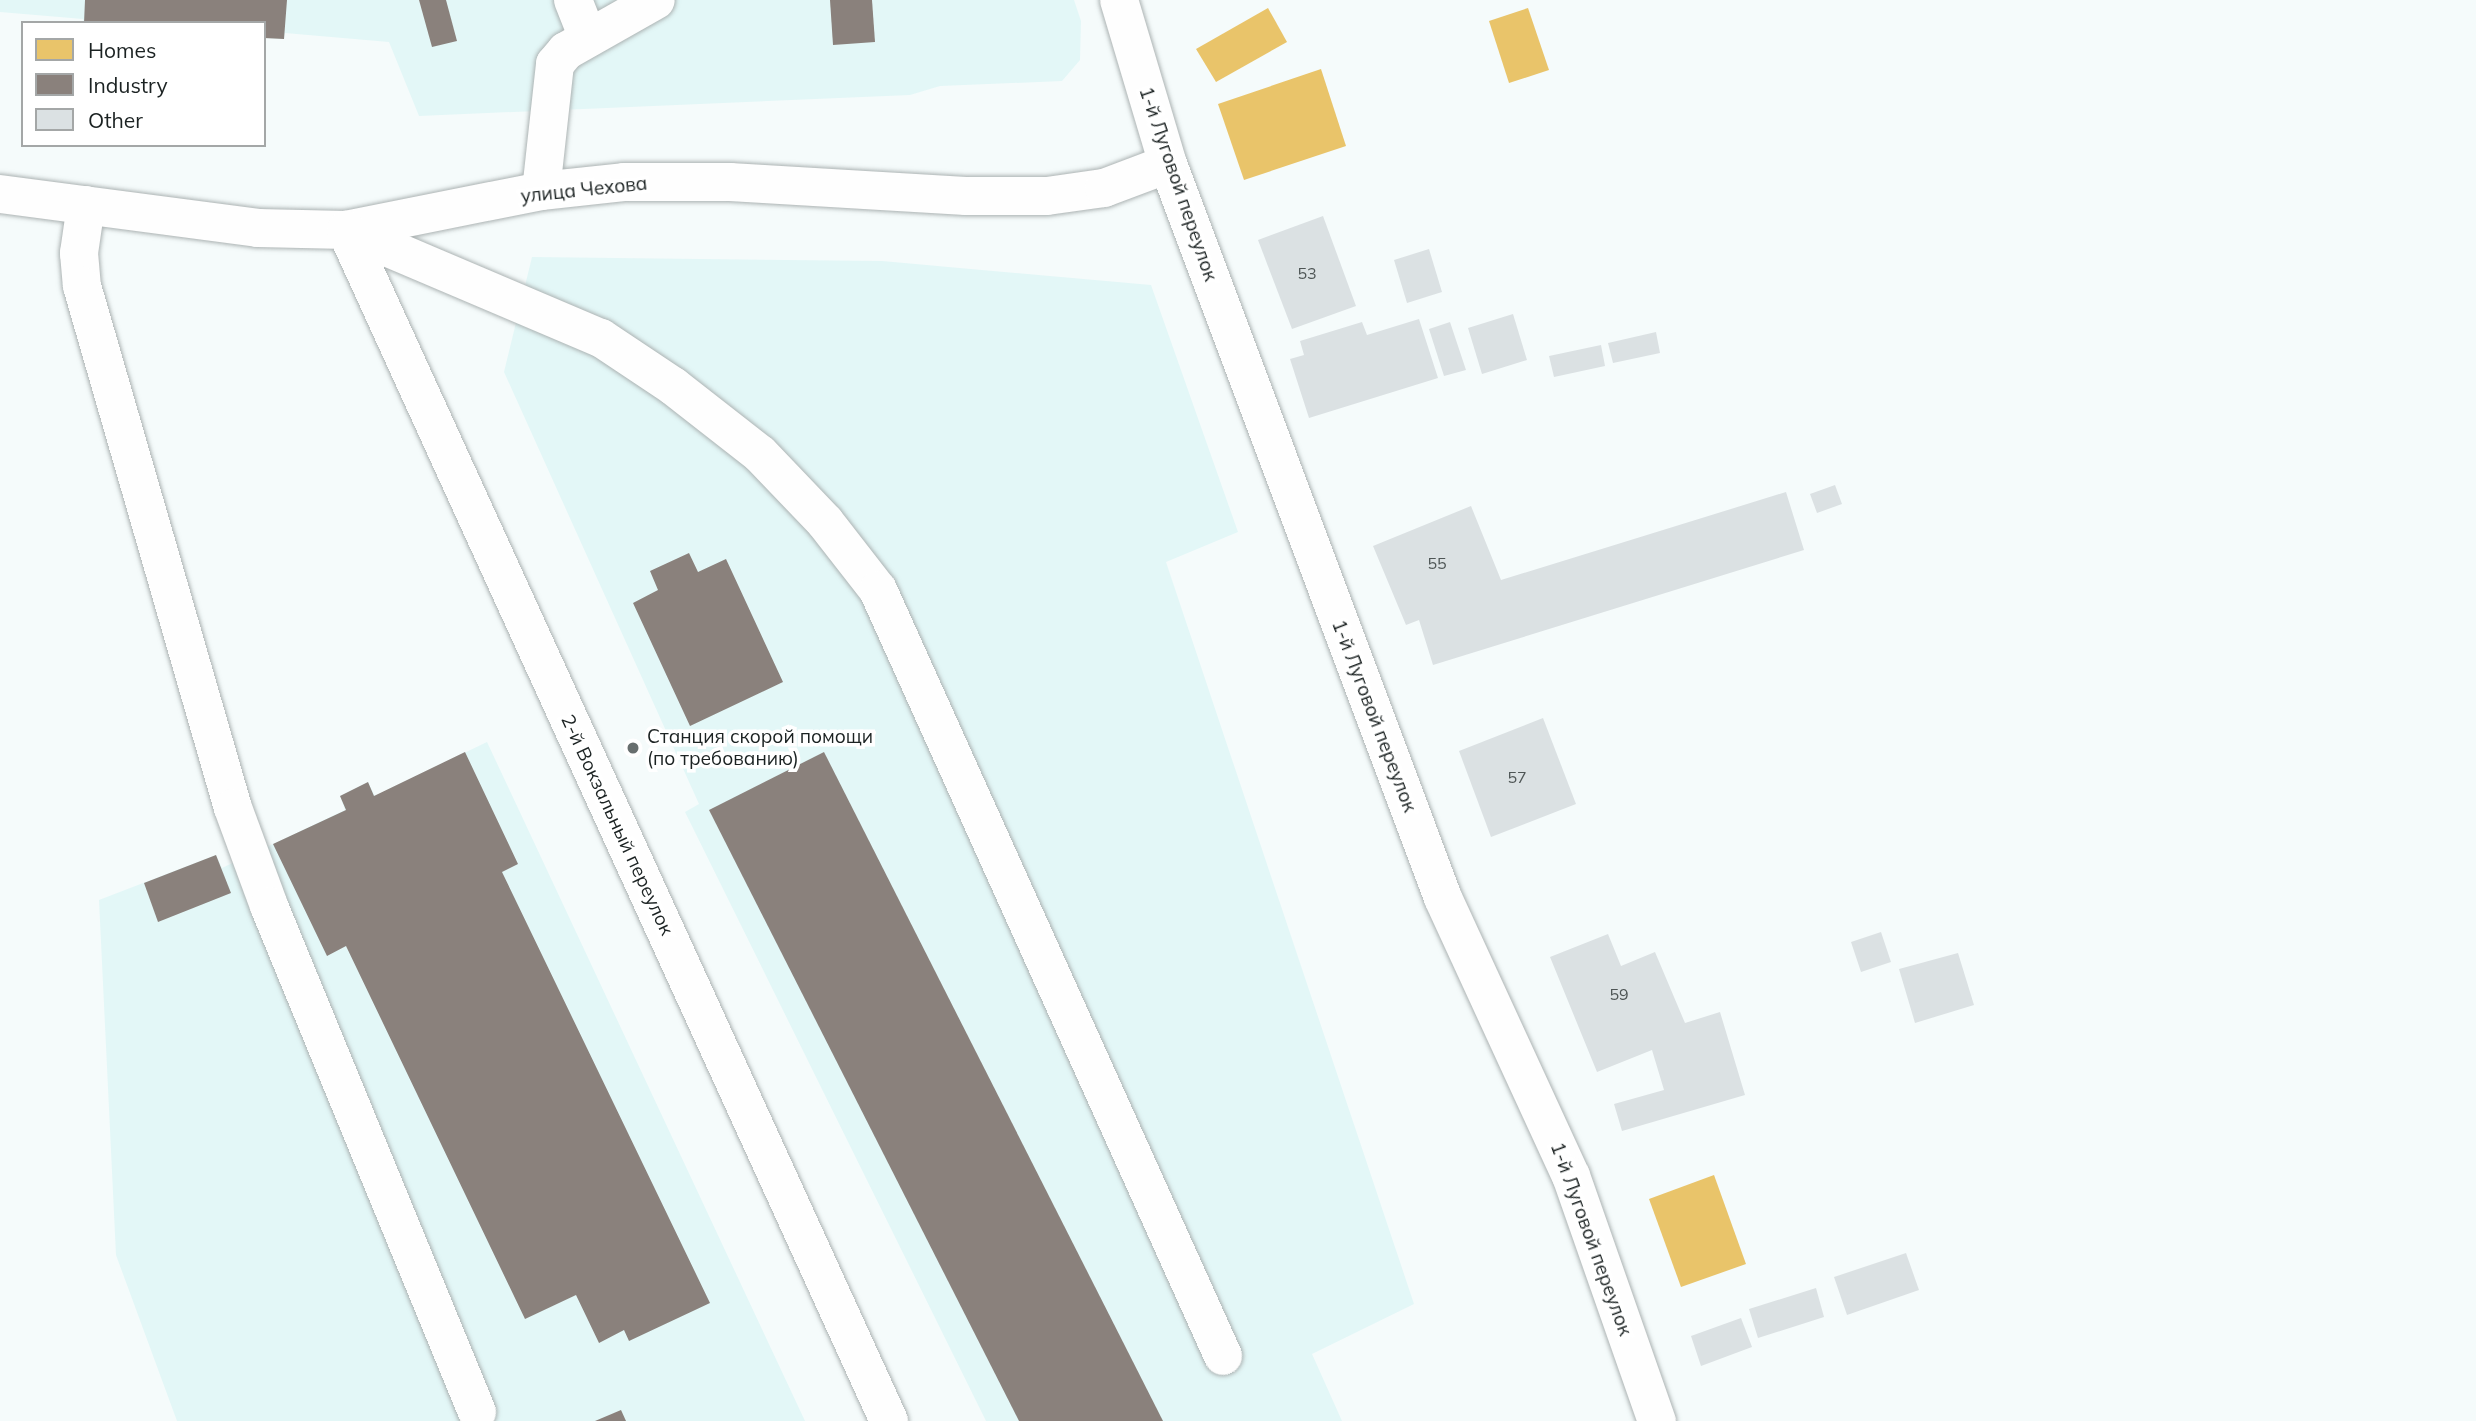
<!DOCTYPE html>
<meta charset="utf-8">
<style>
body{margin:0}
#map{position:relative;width:2476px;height:1421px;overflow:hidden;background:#f5fbfb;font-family:Mulish,sans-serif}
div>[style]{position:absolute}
.built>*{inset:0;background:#e3f7f7}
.homes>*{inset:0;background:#e9c46a}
.industry>*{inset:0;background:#8a817c}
.building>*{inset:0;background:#dbe1e3}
.roads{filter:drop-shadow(0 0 2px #acb3b3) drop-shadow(0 0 2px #acb3b3)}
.minor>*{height:38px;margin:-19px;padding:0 19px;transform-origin:19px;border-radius:19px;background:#fefefe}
.dots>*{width:19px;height:19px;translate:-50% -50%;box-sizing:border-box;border:4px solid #fff;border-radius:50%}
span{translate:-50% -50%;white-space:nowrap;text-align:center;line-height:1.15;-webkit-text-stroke:7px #fff;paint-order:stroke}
.number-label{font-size:16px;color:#4e5555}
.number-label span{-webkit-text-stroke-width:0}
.street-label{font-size:19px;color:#1b2222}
.poi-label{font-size:19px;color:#1b2222}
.left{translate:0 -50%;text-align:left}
.legend{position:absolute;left:21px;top:21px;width:245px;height:126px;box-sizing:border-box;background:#fff;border:2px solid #a4a7a7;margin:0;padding:9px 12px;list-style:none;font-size:21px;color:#1b2222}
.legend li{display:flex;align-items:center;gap:14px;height:35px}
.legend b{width:35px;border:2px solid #a4a7a7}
</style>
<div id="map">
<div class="built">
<div style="clip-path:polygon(0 0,1074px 0,1081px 21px,1080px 60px,1062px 81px,940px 86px,910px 95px,419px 116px,389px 42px,285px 33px,284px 39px,264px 38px,264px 23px,84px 23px,83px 19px,0 12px)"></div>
<div style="clip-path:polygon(532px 257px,882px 261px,1151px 285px,1238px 532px,1166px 562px,1414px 1304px,1312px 1354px,1342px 1421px,986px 1421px,685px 812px,699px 804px,504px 372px)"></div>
<div style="clip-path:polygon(487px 742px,805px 1421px,177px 1421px,116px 1255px,99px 900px,216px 855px,222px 868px,345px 810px,340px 796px,368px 782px,375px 796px)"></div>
</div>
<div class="homes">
<div style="clip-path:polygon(1268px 8px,1287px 42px,1216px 82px,1196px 49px)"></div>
<div style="clip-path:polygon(1528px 8px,1549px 70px,1509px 83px,1489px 21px)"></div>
<div style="clip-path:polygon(1321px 69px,1346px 146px,1244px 180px,1218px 104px)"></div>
<div style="clip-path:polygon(1714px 1175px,1746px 1264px,1681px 1287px,1649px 1199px)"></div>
</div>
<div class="industry">
<div style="clip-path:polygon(85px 0,287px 0,284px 39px,264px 38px,264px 23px,84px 23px)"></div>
<div style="clip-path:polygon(419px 0,446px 0,457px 41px,432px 47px)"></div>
<div style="clip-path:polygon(830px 0,872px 0,875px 42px,833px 45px)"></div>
<div style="clip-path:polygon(689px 553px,698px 572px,726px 559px,783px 682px,690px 726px,633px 603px,658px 590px,650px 571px)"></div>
<div style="clip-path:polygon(465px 752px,518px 864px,502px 872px,710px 1303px,629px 1341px,624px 1330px,599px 1343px,576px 1295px,525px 1319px,346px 946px,327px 956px,273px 844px,346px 810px,340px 796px,368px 782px,374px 796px)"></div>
<div style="clip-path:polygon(824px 752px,1163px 1421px,1019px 1421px,709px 810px)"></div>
<div style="clip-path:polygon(216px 855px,231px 893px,158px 922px,144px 883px)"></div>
<div style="clip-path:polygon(621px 1410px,626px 1421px,595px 1421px)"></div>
</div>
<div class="building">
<div style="clip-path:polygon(1323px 216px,1356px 306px,1292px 329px,1258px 240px)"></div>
<div style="clip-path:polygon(1429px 249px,1442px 292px,1407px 303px,1394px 260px)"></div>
<div style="clip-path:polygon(1513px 314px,1527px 360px,1482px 374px,1468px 328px)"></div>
<div style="clip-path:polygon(1419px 319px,1438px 378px,1309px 418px,1290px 359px,1304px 355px,1300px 341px,1362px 322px,1367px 335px)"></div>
<div style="clip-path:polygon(1450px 322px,1466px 370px,1444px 376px,1429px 329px)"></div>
<div style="clip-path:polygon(1656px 332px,1660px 353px,1613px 363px,1608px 343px)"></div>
<div style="clip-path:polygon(1601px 345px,1605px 366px,1554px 377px,1549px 356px)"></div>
<div style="clip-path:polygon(1835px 485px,1842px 504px,1817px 513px,1810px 494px)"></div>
<div style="clip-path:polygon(1786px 492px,1804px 550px,1433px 665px,1419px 620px,1406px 625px,1373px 546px,1471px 506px,1501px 580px)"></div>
<div style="clip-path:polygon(1543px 718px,1576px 804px,1491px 837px,1459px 751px)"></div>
<div style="clip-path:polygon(1881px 932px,1891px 962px,1861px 972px,1851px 942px)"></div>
<div style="clip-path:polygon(1608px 934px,1621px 966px,1655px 952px,1685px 1023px,1720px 1012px,1745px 1095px,1622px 1131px,1614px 1104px,1664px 1090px,1652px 1050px,1597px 1072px,1550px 957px)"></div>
<div style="clip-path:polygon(1958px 953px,1974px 1005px,1915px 1023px,1899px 969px)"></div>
<div style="clip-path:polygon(1906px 1253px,1919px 1290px,1847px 1315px,1834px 1277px)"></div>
<div style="clip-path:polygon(1816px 1288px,1824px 1317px,1758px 1338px,1749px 1309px)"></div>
<div style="clip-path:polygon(1741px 1318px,1752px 1347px,1701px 1366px,1691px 1336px)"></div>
</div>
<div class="roads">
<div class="minor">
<div style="left:573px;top:0;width:41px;rotate:68.5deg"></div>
<div style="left:1119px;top:0;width:171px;rotate:73.4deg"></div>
<div style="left:1168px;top:164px;width:784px;rotate:69.46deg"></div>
<div style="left:1443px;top:898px;width:306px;rotate:65.3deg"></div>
<div style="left:1571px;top:1176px;width:260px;rotate:70.7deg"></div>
<div style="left:541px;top:191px;width:128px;rotate:-83.7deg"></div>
<div style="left:555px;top:64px;width:17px;rotate:-50deg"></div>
<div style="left:566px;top:51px;width:103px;rotate:-29.5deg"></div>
<div style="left:0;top:194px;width:260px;rotate:7.5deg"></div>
<div style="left:258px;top:228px;width:88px;rotate:1.3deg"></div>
<div style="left:346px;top:230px;width:199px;rotate:-11.3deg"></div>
<div style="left:541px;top:191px;width:83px;rotate:-6.2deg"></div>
<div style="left:624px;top:182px;width:106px"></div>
<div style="left:730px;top:182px;width:236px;rotate:3.4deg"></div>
<div style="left:966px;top:196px;width:81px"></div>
<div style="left:1047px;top:196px;width:58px;rotate:-8deg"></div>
<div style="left:1104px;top:188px;width:68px;rotate:-20.6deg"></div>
<div style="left:86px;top:205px;width:49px;rotate:98.3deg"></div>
<div style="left:79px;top:253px;width:33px;rotate:85deg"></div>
<div style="left:82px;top:286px;width:543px;rotate:73.87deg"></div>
<div style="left:233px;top:808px;width:104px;rotate:69.8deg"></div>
<div style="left:269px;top:906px;width:547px;rotate:67.65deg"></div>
<div style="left:346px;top:230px;width:277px;rotate:23deg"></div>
<div style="left:601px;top:338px;width:87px;rotate:33.7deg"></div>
<div style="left:673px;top:386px;width:110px;rotate:38deg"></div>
<div style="left:760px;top:454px;width:94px;rotate:46.3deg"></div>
<div style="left:825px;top:522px;width:86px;rotate:52.1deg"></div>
<div style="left:878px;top:590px;width:840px;rotate:65.75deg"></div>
<div style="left:346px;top:230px;width:1309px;rotate:65.49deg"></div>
</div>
</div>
<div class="dots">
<div style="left:633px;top:748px;background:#676e6e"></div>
</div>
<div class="number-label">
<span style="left:1307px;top:273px">53</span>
<span style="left:1437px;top:563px">55</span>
<span style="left:1517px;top:777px">57</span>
<span style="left:1619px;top:994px">59</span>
</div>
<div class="street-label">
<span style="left:1178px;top:184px;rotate:71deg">1-й Луговой переулок</span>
<span style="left:584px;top:190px;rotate:-6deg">улица Чехова</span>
<span style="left:1374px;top:716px;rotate:69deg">1-й Луговой переулок</span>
<span style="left:617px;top:825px;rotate:65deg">2-й Вокзальный переулок</span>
<span style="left:1591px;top:1239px;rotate:70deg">1-й Луговой переулок</span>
</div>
<div class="poi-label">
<span class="left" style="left:647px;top:748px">Станция скорой помощи<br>(по требованию)</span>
</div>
<ul class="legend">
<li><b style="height:19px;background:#e9c46a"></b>Homes</li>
<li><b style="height:19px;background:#8a817c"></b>Industry</li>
<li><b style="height:19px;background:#dbe1e3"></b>Other</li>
</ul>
</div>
